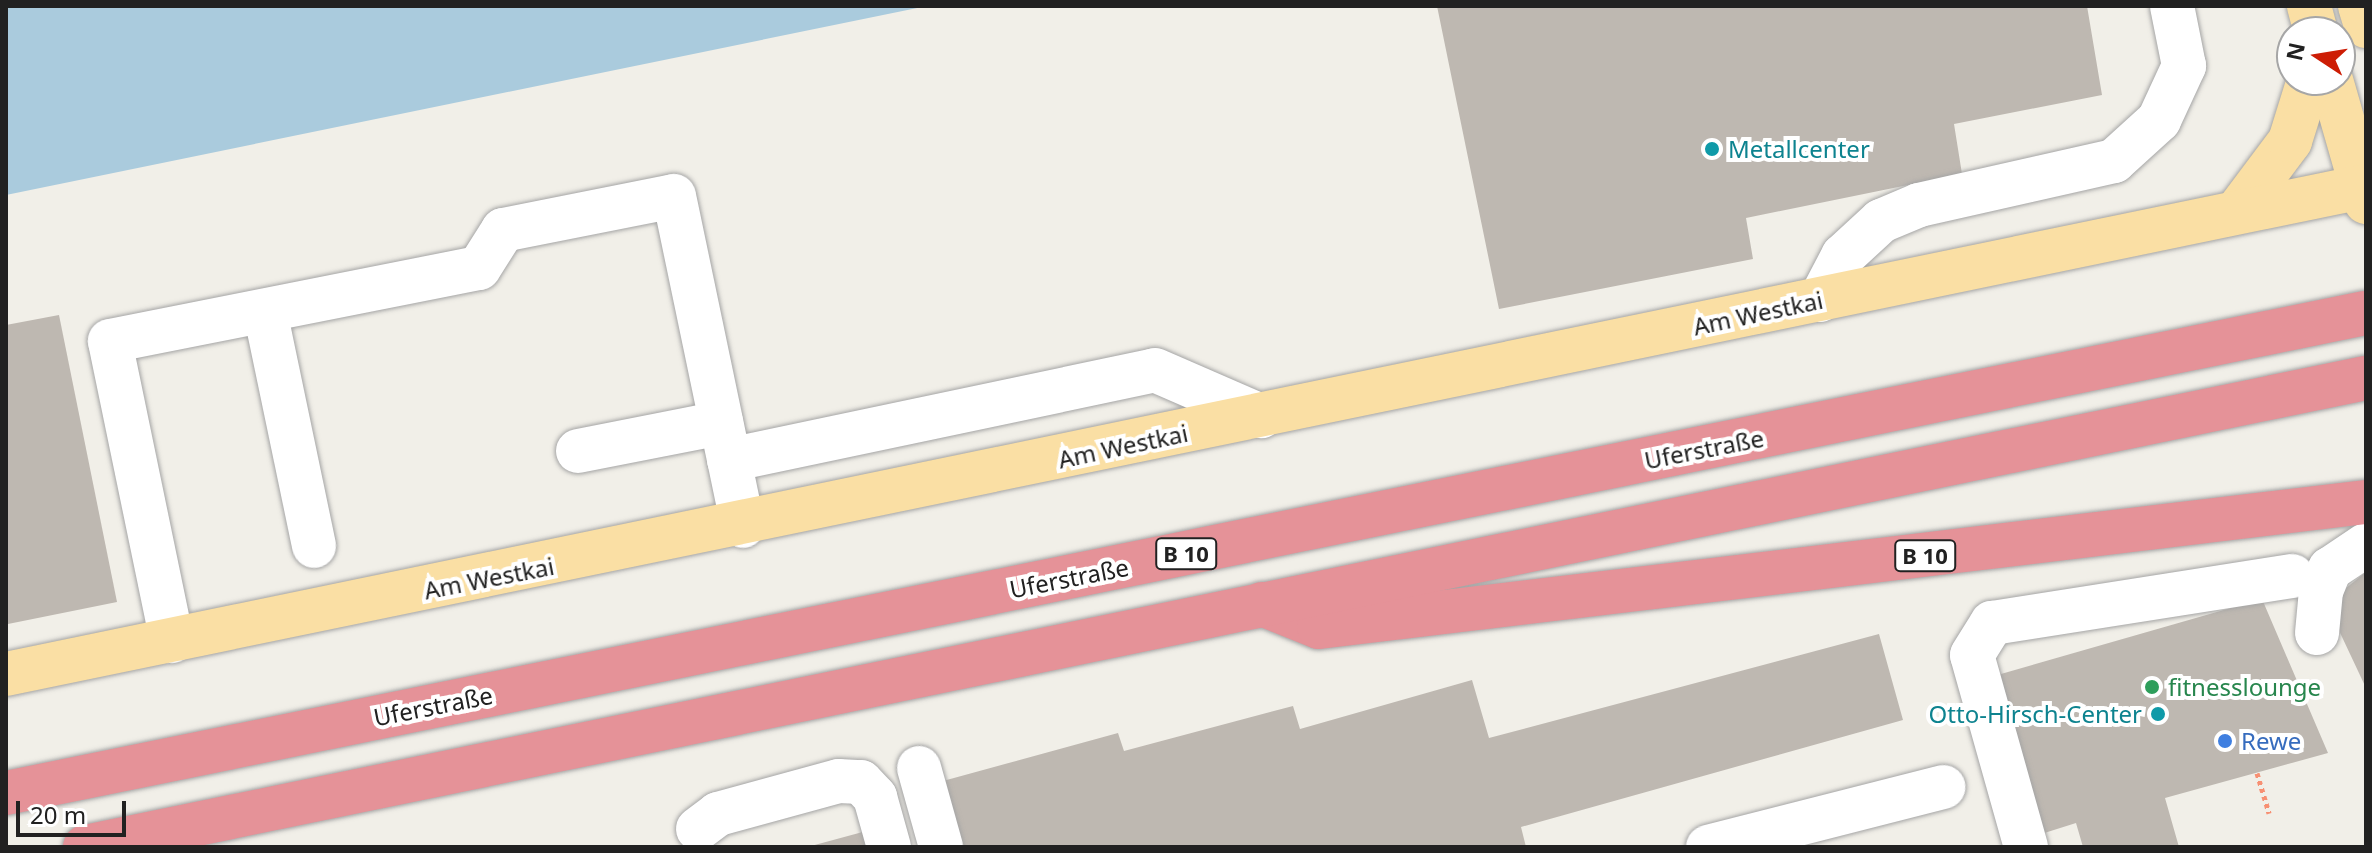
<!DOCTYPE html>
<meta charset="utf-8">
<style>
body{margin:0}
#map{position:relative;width:2372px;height:853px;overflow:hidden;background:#f1efe8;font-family:"Noto Sans",sans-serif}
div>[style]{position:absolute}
.water>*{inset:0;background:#aacbdd}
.building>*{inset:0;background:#beb8b1}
.path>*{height:5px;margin-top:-2.5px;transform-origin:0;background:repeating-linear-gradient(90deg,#f79073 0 4px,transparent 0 8px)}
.roads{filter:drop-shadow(0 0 2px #a5a5a5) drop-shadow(0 0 2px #a5a5a5)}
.minor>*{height:44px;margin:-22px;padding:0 22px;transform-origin:22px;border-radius:22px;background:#fff}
.major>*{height:44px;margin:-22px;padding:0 22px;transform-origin:22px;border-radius:22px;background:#fadfa4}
.highway>*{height:44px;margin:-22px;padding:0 22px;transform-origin:22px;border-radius:22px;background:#e59298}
.dots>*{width:22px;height:22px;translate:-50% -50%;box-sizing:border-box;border:4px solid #fff;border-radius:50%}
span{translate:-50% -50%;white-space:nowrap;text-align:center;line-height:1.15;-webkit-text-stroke:8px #fff;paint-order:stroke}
.shield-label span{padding:2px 6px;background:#fff;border:2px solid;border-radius:6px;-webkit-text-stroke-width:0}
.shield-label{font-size:22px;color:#212121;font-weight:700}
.culture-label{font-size:24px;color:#0d838f}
.left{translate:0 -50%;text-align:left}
.right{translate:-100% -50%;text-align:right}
.street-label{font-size:24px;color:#212121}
.leisure-label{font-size:24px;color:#27864d}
.shop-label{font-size:24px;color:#366cbe}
.frame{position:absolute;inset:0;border:8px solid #212121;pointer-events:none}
.north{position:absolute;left:2276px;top:16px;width:80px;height:80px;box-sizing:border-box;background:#fff;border:2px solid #a6a6a6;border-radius:50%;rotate:282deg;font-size:22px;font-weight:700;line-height:32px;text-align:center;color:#212121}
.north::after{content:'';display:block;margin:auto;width:28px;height:36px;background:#cd1d05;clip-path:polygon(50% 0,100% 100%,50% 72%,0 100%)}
.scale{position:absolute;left:16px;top:801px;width:110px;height:36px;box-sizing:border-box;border:4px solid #212121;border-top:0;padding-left:10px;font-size:24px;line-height:28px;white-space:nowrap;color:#212121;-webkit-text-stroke:6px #fff;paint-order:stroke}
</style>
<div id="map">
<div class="water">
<div style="clip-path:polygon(6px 6px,927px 6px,6px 195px)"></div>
</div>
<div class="building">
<div style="clip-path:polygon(1437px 6px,2087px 6px,2102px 95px,1954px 124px,1962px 174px,1746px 218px,1753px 259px,1499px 309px)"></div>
<div style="clip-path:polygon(59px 315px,117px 602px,8px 624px,6px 325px)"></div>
<div style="clip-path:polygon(2366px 572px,2366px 688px,2335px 622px,2341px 592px)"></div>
<div style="clip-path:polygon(2262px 599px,2328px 753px,2165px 798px,2179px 847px,2083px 847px,2076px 823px,2038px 835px,1994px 676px)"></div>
<div style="clip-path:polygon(1879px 634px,1903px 720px,1521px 827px,1526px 847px,961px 847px,943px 781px,1118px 733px,1124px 751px,1293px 706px,1300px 729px,1472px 680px,1489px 738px)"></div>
<div style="clip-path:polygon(870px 830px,875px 847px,811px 847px,811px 846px)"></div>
</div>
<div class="path">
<div style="left:2257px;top:773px;width:42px;rotate:73.3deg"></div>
</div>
<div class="roads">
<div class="minor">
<div style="left:1820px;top:300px;width:50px;rotate:-62.4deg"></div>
<div style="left:1843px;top:256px;width:52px;rotate:-42.6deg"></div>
<div style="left:1881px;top:221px;width:41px;rotate:-22.8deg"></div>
<div style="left:1919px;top:205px;width:200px;rotate:-12.7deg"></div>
<div style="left:2114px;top:161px;width:61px;rotate:-42.3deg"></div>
<div style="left:2159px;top:120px;width:60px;rotate:-65.2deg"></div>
<div style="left:2184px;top:66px;width:61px;rotate:-101.3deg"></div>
<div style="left:265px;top:311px;width:240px;rotate:78.2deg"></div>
<div style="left:578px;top:451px;width:146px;rotate:-11.1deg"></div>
<div style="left:729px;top:460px;width:435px;rotate:-11.9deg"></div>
<div style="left:1155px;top:370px;width:116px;rotate:23.5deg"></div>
<div style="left:2317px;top:633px;width:42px;rotate:-84.6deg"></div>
<div style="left:2321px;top:591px;width:24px;rotate:-68deg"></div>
<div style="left:2330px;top:569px;width:43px;rotate:-33.7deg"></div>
<div style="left:172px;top:641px;width:306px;rotate:-101.7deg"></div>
<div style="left:110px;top:341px;width:376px;rotate:-11.2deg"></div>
<div style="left:479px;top:268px;width:45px;rotate:-57.7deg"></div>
<div style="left:503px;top:230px;width:174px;rotate:-11.2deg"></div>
<div style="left:674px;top:196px;width:337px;rotate:78.2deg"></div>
<div style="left:919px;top:768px;width:82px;rotate:74.4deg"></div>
<div style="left:698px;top:829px;width:25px;rotate:-37deg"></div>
<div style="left:718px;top:814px;width:125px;rotate:-15.3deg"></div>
<div style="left:839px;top:781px;width:22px;rotate:3deg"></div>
<div style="left:861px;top:782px;width:21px;rotate:47deg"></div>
<div style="left:875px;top:797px;width:52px;rotate:74.4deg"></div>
<div style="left:1708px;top:847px;width:243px;rotate:-14.3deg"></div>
<div style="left:2026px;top:847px;width:199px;rotate:-105.7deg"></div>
<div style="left:1972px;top:655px;width:38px;rotate:-58deg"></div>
<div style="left:1992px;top:623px;width:304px;rotate:-8.9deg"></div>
</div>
<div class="major">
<div style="left:2309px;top:6px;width:27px;rotate:75deg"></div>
<div style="left:2360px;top:6px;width:21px;rotate:73deg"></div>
<div style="left:2331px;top:80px;width:127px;rotate:74deg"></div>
<div style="left:2239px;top:209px;width:85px;rotate:-53.1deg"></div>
<div style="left:2290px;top:141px;width:64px;rotate:-72.7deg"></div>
<div style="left:6px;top:674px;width:2410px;rotate:-11.68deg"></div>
</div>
<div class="highway">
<div style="left:1262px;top:604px;width:61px;rotate:22deg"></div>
<div style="left:1319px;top:627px;width:1054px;rotate:-6.81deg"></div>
<div style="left:6px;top:793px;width:2408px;rotate:-11.5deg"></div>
<div style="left:85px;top:847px;width:2329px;rotate:-11.62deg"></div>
</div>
</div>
<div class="dots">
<div style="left:1712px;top:149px;background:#0f9aa8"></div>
<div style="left:2152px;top:687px;background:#2e9e5b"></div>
<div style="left:2158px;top:714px;background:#0f9aa8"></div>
<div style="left:2225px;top:741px;background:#3f7fe0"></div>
</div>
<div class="shield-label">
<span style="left:1186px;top:554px">B 10</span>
<span style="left:1925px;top:556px">B 10</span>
</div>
<div class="culture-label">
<span class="left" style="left:1728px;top:149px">Metallcenter</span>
<span class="right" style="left:2142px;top:714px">Otto-Hirsch-Center</span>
</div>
<div class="street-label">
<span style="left:1758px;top:313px;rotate:-12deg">Am Westkai</span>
<span style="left:1123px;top:446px;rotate:-12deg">Am Westkai</span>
<span style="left:1704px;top:449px;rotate:-11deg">Uferstraße</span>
<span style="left:489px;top:578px;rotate:-11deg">Am Westkai</span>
<span style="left:1069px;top:578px;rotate:-11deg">Uferstraße</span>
<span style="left:433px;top:706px;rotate:-11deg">Uferstraße</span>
</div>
<div class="leisure-label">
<span class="left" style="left:2168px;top:687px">fitnesslounge</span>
</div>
<div class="shop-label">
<span class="left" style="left:2241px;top:741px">Rewe</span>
</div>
<div class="frame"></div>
<div class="north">N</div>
<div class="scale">20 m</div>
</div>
